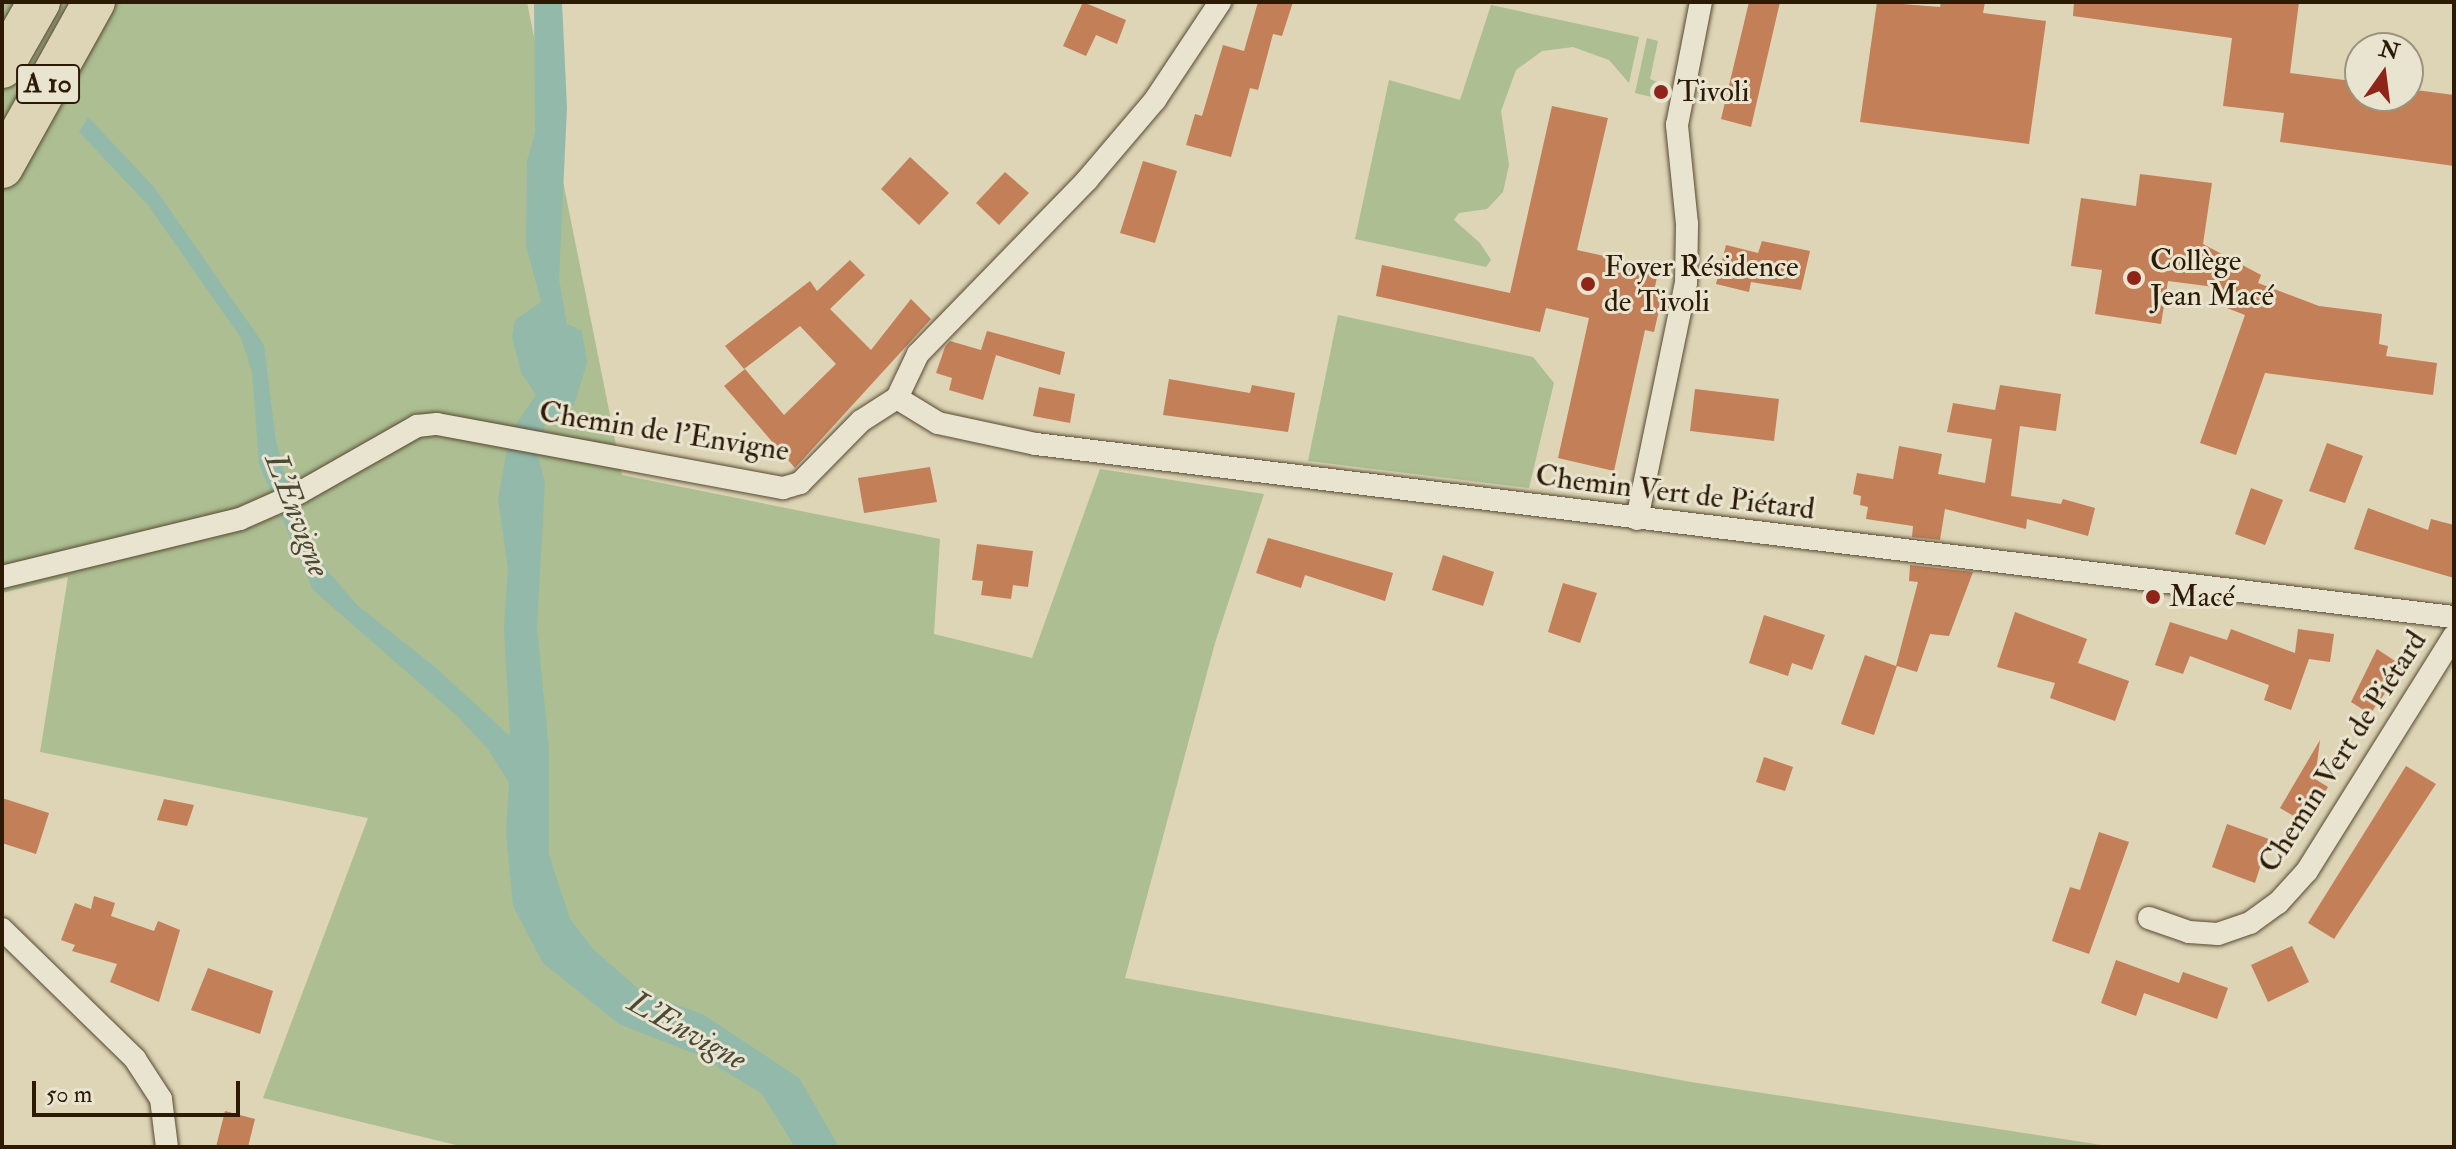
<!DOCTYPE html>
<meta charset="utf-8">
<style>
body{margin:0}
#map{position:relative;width:2456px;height:1149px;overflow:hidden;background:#ddd5b6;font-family:"IM FELL Double Pica",serif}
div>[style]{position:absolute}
.green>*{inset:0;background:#acbe92}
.water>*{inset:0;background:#93b9ab}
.building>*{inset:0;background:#c27f58}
.roads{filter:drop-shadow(0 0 2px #584931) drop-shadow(0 0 2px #584931)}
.minor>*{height:22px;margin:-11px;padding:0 11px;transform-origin:11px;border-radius:11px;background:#e9e4d0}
.motorway>*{height:42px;margin:-21px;padding:0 21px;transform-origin:21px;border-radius:21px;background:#ddd5b6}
.dots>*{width:22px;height:22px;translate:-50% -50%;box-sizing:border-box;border:4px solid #e9e4d0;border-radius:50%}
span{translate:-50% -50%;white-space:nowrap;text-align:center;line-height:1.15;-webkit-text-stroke:6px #e9e4d0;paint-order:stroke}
.shield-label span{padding:2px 6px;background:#e9e4d0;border:2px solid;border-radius:6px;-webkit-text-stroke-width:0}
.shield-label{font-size:28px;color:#2c1a05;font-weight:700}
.poi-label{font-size:30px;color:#2c1a05}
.left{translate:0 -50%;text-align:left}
.street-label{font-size:30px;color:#2c1a05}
.water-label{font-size:32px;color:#4b4a37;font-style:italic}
.frame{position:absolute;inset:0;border:4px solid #2c1a05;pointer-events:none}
.north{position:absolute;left:2344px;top:32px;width:80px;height:80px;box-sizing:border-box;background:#e9e4d0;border:2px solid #9d937f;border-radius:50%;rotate:14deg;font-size:22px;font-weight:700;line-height:32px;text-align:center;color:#2c1a05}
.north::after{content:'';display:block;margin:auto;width:28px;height:36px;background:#8f2418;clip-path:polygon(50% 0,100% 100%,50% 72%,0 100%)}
.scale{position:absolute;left:32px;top:1081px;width:208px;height:36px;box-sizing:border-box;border:4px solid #2c1a05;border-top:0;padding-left:10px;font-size:24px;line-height:28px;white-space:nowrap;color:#2c1a05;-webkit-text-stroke:6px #e9e4d0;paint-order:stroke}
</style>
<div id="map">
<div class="green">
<div style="clip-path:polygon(2px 2px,527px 2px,622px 475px,940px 539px,934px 634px,1032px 658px,1100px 469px,1264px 494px,1215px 643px,1125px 978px,1691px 1082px,2115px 1147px,464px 1147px,263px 1098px,368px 818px,40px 752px,68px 577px,2px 593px)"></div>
<div style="clip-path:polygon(1491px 5px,1639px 37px,1629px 83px,1609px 60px,1573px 47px,1542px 51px,1516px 70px,1501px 111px,1509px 165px,1503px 192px,1487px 209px,1459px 213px,1454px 220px,1480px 243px,1491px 260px,1486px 267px,1355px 239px,1389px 80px,1460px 100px)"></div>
<div style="clip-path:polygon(1647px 38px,1658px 41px,1650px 79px,1660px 83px,1656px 98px,1635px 93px)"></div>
<div style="clip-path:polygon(1338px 315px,1533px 357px,1554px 383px,1529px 488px,1308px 461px)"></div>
</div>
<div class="water">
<div style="clip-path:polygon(534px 2px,562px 2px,567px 107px,559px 279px,567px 324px,582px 331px,587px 363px,574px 405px,545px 424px,537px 453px,545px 482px,537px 628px,549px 749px,549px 855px,570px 919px,593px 949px,641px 991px,704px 1015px,799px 1078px,839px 1147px,795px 1147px,761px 1093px,698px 1055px,619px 1024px,543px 963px,513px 906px,506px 833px,509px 782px,487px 748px,457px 716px,313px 590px,259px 464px,252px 372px,241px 338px,148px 205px,79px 132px,88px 117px,154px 187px,264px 345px,276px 441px,288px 488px,325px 568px,357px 605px,435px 667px,510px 736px,504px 629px,508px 568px,498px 499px,510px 433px,536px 395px,521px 372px,512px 337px,515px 320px,541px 302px,526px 245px,527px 161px,535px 132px)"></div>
</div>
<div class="building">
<div style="clip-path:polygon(1083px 2px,1126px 20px,1117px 44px,1096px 35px,1086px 56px,1063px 46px)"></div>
<div style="clip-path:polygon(1258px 2px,1293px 2px,1282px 36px,1273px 34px,1258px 90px,1250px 88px,1231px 157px,1186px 145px,1195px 114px,1202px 116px,1223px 45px,1244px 51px)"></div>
<div style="clip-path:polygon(1749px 2px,1780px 2px,1751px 127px,1721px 119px)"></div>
<div style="clip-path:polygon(1877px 2px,1940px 7px,1941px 2px,1985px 2px,1983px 13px,2046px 21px,2029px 144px,1860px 122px)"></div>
<div style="clip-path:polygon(2074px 2px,2299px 2px,2290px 73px,2360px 82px,2360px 96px,2408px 96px,2408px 89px,2454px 95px,2454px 166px,2280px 142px,2284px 113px,2223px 106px,2232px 38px,2073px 16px)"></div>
<div style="clip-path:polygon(1552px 106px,1608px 118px,1577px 250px,1659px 268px,1654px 291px,1663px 293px,1654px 332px,1645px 330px,1614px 471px,1558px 458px,1589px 318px,1546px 308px,1540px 332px,1376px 296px,1382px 265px,1510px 293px)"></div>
<div style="clip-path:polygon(910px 157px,949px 193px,919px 225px,881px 189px)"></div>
<div style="clip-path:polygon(1143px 161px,1177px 171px,1155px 243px,1120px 233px)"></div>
<div style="clip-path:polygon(1005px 172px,1029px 193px,999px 225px,976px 203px)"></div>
<div style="clip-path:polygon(2140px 174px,2212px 183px,2203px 244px,2261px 275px,2258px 283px,2319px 306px,2382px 314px,2379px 344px,2388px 346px,2386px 356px,2437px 363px,2433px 395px,2265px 373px,2236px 455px,2200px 443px,2245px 315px,2219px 305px,2222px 288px,2168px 281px,2161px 324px,2095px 314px,2102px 270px,2071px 266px,2081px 198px,2136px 206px)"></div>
<div style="clip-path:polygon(1762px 241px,1810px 251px,1801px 290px,1751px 282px,1749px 292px,1716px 284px,1726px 245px,1758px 253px)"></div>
<div style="clip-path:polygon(850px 260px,865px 275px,830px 309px,871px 350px,911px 299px,931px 319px,795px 468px,724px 386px,745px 369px,784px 415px,836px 364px,800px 326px,744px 369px,725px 346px,810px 281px,817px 291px)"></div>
<div style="clip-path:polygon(987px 331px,1065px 352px,1060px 375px,996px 355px,983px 400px,949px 390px,952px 378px,936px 373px,945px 347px,950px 341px,981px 350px)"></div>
<div style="clip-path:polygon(1169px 379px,1250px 393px,1252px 385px,1295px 393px,1288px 432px,1163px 415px)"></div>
<div style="clip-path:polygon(2000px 385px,2061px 394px,2056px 431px,2020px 426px,2011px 496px,2061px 504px,2063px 499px,2095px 508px,2088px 536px,2027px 519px,2026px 529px,1945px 509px,1940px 540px,1912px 537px,1913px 526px,1866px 519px,1868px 507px,1860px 505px,1861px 496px,1853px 494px,1857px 473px,1893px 479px,1899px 446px,1942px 454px,1938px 474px,1985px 483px,1992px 439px,1947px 432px,1953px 403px,1995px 410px)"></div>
<div style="clip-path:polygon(1039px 387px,1075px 394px,1070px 423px,1033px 416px)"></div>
<div style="clip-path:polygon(1695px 389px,1779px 399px,1774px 441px,1690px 431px)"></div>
<div style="clip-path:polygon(2327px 443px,2363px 456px,2345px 503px,2309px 491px)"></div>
<div style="clip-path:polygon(930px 467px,937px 502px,864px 513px,858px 478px)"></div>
<div style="clip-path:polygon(2251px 488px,2283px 500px,2265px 545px,2235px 534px)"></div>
<div style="clip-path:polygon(2368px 508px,2428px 530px,2431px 519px,2454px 525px,2454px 578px,2354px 549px)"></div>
<div style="clip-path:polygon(1268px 538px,1393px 573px,1385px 601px,1305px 575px,1301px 588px,1256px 573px)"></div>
<div style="clip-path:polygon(977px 544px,1033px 551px,1028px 587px,1013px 585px,1011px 599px,981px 595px,983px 581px,972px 580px)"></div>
<div style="clip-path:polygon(1443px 555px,1494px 572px,1483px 606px,1432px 590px)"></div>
<div style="clip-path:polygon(1910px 565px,1973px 572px,1949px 636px,1930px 634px,1917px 672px,1897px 666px,1874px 735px,1841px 724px,1865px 655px,1896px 666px,1918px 582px,1909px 581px)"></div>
<div style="clip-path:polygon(1563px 583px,1597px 593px,1580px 643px,1548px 632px)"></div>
<div style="clip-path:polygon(2015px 612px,2087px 639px,2078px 663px,2129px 681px,2115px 721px,2050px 698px,2055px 683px,1997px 667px)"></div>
<div style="clip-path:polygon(1764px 615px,1825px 635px,1812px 670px,1792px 663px,1788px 676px,1749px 663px)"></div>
<div style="clip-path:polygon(2170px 622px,2227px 640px,2231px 629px,2295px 653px,2298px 629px,2334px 634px,2330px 662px,2309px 659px,2291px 710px,2264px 700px,2269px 685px,2190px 656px,2183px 674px,2155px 665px)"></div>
<div style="clip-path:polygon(2377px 649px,2404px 667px,2370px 714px,2351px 702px)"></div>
<div style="clip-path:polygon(2320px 740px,2315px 779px,2328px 787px,2307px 824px,2280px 808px)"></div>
<div style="clip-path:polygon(1764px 757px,1793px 767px,1785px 791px,1756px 782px)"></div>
<div style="clip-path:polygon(2406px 766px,2436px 784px,2334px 939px,2308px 923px)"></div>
<div style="clip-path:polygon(2px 798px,49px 813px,36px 854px,2px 843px)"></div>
<div style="clip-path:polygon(164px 799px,194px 805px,187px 826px,157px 820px)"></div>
<div style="clip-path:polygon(2227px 824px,2269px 839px,2255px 883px,2212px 867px)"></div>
<div style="clip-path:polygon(2099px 832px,2129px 842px,2089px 954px,2052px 941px,2070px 887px,2080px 890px)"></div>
<div style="clip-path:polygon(94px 896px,115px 903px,111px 916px,154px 931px,158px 921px,180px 930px,159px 1002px,110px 982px,117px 964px,72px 951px,75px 945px,61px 940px,75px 903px,91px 909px)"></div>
<div style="clip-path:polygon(2292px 946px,2309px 982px,2268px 1002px,2251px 965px)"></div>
<div style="clip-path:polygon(2116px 960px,2179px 983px,2183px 972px,2228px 988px,2217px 1019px,2144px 993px,2136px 1016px,2101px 1003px)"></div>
<div style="clip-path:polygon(208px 968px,273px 991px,260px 1034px,191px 1010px)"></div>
<div style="clip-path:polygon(225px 1111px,255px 1119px,248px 1147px,216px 1147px)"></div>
</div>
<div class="roads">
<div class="minor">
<div style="left:897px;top:398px;width:48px;rotate:31.4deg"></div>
<div style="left:938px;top:423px;width:100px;rotate:12.1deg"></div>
<div style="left:1036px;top:444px;width:1429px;rotate:6.96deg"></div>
<div style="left:1637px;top:519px;width:241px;rotate:-78.3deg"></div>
<div style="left:1686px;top:283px;width:59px;rotate:-89deg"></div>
<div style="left:1687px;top:224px;width:100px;rotate:-95.8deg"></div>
<div style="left:1677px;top:125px;width:125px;rotate:-79deg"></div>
<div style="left:2px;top:577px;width:245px;rotate:-13.7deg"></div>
<div style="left:240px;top:519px;width:64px;rotate:-23.8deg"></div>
<div style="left:299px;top:493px;width:136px;rotate:-29.6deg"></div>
<div style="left:417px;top:426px;width:20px;rotate:-6deg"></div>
<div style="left:437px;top:424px;width:352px;rotate:10.5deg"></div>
<div style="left:783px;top:488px;width:18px;rotate:-16deg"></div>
<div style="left:800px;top:483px;width:87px;rotate:-45.5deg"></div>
<div style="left:861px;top:421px;width:43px;rotate:-32.6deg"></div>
<div style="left:897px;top:398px;width:49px;rotate:-64.5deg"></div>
<div style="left:918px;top:354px;width:243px;rotate:-45.8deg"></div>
<div style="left:1087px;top:180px;width:105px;rotate:-49.6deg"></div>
<div style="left:1155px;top:100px;width:118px;rotate:-56.4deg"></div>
<div style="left:2149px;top:918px;width:42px;rotate:19.3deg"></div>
<div style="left:2189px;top:932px;width:29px;rotate:4deg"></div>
<div style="left:2218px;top:934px;width:34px;rotate:-19deg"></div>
<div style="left:2250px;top:923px;width:34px;rotate:-36deg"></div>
<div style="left:2278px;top:903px;width:43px;rotate:-47.8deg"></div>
<div style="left:2307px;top:871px;width:277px;rotate:-58deg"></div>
<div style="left:2px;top:929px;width:186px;rotate:44.3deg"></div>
<div style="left:135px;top:1059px;width:48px;rotate:57deg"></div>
<div style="left:161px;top:1099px;width:48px;rotate:82.9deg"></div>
</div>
<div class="motorway">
<div style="left:2px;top:67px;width:75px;rotate:-60.4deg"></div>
<div style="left:2px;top:167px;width:189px;rotate:-60.9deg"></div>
</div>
</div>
<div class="dots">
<div style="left:1661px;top:92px;background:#8f2418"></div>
<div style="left:2134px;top:278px;background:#8f2418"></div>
<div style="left:1588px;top:284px;background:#8f2418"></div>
<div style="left:2153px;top:597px;background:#8f2418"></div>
</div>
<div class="shield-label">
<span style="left:48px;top:84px">A 10</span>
</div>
<div class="poi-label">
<span class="left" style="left:1677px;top:92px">Tivoli</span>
<span class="left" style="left:2150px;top:278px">Collège<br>Jean Macé</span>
<span class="left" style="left:1604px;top:284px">Foyer Résidence<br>de Tivoli</span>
<span class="left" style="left:2169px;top:597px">Macé</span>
</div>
<div class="street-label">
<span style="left:664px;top:432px;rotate:9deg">Chemin de l'Envigne</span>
<span style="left:1675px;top:493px;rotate:7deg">Chemin Vert de Piétard</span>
<span style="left:2343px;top:752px;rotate:-57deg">Chemin Vert de Piétard</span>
</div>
<div class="water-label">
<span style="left:297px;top:515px;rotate:69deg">L'Envigne</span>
<span style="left:687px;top:1031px;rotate:29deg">L'Envigne</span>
</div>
<div class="frame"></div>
<div class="north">N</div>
<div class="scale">50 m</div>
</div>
